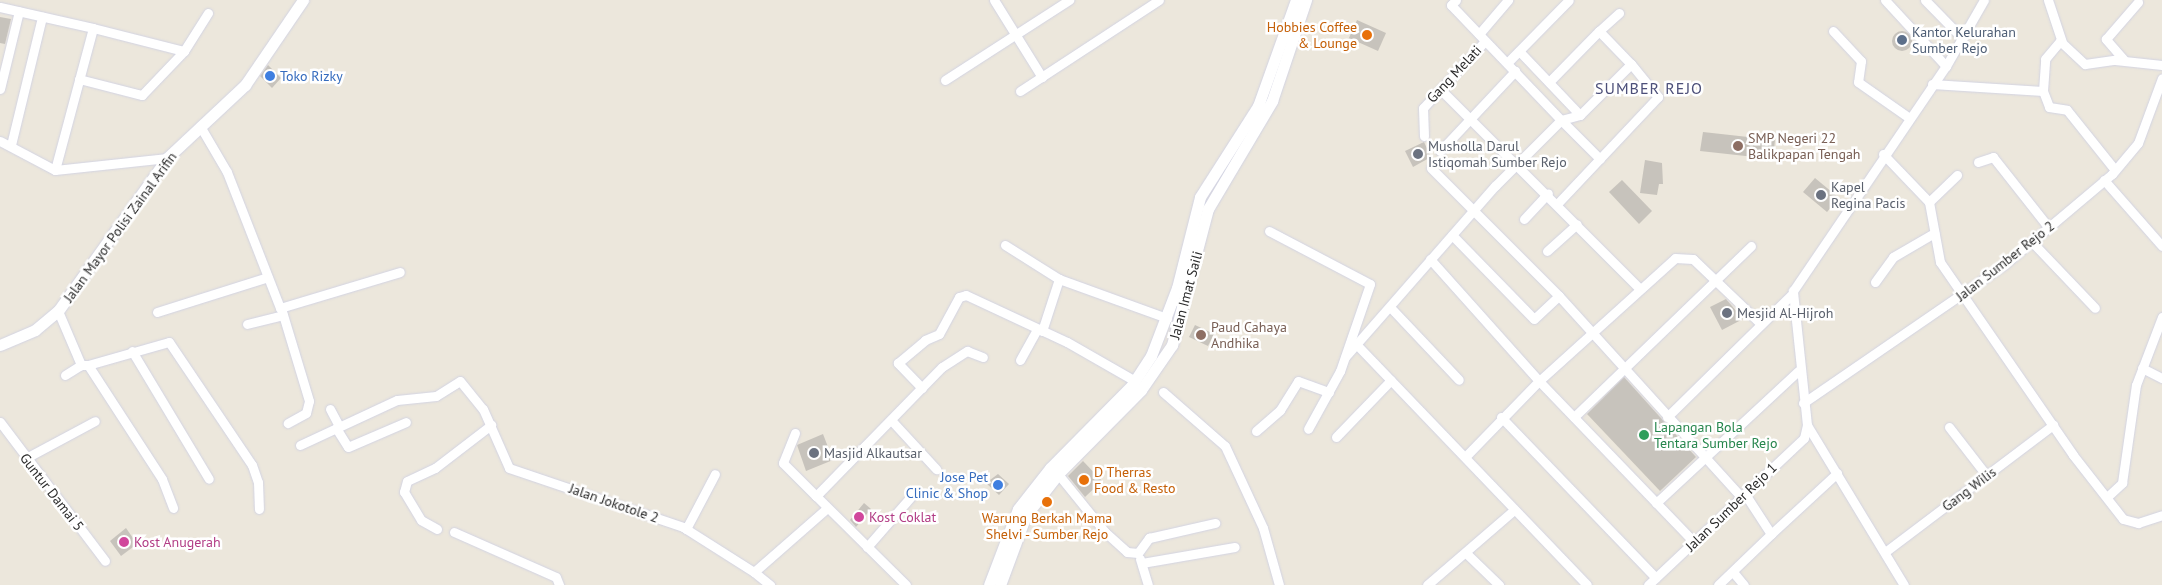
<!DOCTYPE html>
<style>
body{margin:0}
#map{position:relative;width:2162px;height:585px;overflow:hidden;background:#ece7dc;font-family:"PT Sans",sans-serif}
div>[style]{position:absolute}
.building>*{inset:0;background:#c7c3bc}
.round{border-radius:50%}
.roads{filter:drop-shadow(0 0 1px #d2d3e2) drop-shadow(0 0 1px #d2d3e2)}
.street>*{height:9px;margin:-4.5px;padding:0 4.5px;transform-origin:4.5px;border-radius:4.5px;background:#fff}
.secondary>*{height:11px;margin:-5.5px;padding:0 5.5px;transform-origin:5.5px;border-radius:5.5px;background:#fff}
.dots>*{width:14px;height:14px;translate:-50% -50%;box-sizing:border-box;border:2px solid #fff;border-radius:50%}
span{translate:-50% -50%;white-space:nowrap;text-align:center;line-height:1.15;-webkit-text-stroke:5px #fff;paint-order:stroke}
.food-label{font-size:14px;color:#c56008}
.right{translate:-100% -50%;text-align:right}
.left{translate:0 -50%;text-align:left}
.service-label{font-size:14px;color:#4e5e75}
.street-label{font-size:14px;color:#2a2a2a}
.shop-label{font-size:14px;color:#366cbe}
.education-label{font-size:14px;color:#785e54}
.worship-label{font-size:14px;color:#5b616d}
.leisure-label{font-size:14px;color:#27864d}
.hotel-label{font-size:14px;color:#b23c85}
.quarter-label{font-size:16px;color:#4c4f79;letter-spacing:1px}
</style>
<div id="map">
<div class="building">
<div style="clip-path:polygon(0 17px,11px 19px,5px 44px,0 43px)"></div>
<div style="clip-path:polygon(1357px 20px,1386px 33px,1378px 51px,1349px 38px)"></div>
<div class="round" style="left:1892px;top:31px;width:20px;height:20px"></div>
<div style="clip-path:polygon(268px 65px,281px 78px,272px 88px,260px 76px)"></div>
<div style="clip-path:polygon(1703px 132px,1775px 140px,1773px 159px,1700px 151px)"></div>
<div style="clip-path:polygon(1424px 142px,1431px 157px,1413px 167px,1405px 151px)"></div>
<div style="clip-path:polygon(1645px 160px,1662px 163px,1663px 184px,1659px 184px,1657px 195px,1640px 193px)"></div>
<div style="clip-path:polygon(1815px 178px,1839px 198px,1827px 212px,1803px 192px)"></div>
<div style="clip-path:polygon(1622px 180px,1652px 211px,1639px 224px,1609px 192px)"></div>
<div style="clip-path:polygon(1726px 299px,1743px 319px,1722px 330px,1710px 307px)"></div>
<div style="clip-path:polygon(1195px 325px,1214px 334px,1208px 346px,1189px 337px)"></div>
<div style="clip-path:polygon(1624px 377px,1696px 457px,1660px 491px,1587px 414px)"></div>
<div style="clip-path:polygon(823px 434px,833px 460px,806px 471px,797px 445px)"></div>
<div style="clip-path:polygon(1083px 461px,1102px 481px,1085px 497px,1068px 476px)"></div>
<div style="clip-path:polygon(998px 474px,1009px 484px,999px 495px,986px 483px)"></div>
<div style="clip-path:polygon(864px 503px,871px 509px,856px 527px,850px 520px)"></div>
<div style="clip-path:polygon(126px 528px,137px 544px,121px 556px,110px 541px)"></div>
</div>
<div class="roads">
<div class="street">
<div style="left:994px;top:0;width:91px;rotate:58.1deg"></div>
<div style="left:1885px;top:0;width:90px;rotate:47.3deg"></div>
<div style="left:1925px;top:0;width:54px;rotate:45.7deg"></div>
<div style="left:2048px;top:0;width:44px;rotate:71.6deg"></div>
<div style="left:0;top:7px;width:95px;rotate:12.7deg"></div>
<div style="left:93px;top:28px;width:147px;rotate:105deg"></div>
<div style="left:55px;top:170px;width:113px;rotate:-6.1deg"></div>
<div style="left:93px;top:28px;width:94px;rotate:14.2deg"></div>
<div style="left:1599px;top:31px;width:27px;rotate:-42deg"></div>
<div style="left:1833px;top:31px;width:41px;rotate:47deg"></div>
<div style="left:1861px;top:61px;width:21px;rotate:98deg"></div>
<div style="left:1858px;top:82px;width:61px;rotate:35deg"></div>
<div style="left:1479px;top:34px;width:45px;rotate:-49.5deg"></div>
<div style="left:1520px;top:52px;width:87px;rotate:46.4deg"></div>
<div style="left:2124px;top:60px;width:28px;rotate:-131deg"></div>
<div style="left:2106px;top:39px;width:49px;rotate:-49.1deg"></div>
<div style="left:1507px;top:63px;width:88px;rotate:-45.5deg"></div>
<div style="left:79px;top:79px;width:65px;rotate:14.3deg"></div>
<div style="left:142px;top:95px;width:61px;rotate:-46.3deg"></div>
<div style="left:184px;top:51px;width:45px;rotate:-57.7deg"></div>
<div style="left:945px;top:80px;width:148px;rotate:-32.8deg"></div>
<div style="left:1549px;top:82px;width:71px;rotate:-45.6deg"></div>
<div style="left:1599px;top:31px;width:46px;rotate:45.9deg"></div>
<div style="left:1631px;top:64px;width:72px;rotate:135deg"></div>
<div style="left:1580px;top:115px;width:20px;rotate:165deg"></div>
<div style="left:1932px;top:84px;width:111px;rotate:3.6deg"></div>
<div style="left:2043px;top:91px;width:32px;rotate:-86deg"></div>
<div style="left:2045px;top:59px;width:23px;rotate:-50deg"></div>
<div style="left:2060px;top:41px;width:34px;rotate:43deg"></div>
<div style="left:2085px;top:64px;width:30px;rotate:-8deg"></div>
<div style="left:2115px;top:60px;width:47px;rotate:6.1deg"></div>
<div style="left:0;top:89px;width:80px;rotate:-76.3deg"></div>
<div style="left:1441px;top:90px;width:280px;rotate:45deg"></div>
<div style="left:1020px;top:91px;width:166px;rotate:-33.2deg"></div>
<div style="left:2043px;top:91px;width:17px;rotate:69deg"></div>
<div style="left:2049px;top:107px;width:18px;rotate:9deg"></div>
<div style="left:2067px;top:110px;width:77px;rotate:51.3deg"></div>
<div style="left:1561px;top:120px;width:55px;rotate:45deg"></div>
<div style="left:200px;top:126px;width:53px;rotate:59.6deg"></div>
<div style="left:227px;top:172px;width:146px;rotate:68.7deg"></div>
<div style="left:280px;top:308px;width:125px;rotate:-16.7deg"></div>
<div style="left:1424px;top:136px;width:28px;rotate:-92deg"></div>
<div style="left:1423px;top:108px;width:91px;rotate:-47.2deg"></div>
<div style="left:0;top:141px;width:62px;rotate:27.8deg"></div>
<div style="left:11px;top:145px;width:132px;rotate:-76.4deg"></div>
<div style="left:1440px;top:151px;width:110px;rotate:-46.8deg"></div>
<div style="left:1883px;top:154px;width:66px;rotate:46.2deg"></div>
<div style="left:1929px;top:202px;width:61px;rotate:79.6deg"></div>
<div style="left:1940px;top:262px;width:234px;rotate:55.4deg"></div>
<div style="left:2073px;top:455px;width:81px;rotate:52deg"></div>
<div style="left:2123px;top:519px;width:16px;rotate:15deg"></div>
<div style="left:2138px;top:523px;width:25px;rotate:-18deg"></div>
<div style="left:1978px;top:162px;width:16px;rotate:-18deg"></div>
<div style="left:1993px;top:157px;width:90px;rotate:51.7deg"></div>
<div style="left:1431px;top:168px;width:181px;rotate:45deg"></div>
<div style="left:1559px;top:296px;width:271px;rotate:47.8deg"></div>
<div style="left:2104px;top:180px;width:88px;rotate:48.7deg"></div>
<div style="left:1929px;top:202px;width:39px;rotate:-44deg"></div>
<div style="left:1558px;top:203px;width:146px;rotate:-46.7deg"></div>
<div style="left:1658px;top:97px;width:43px;rotate:-129.3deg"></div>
<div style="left:1524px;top:219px;width:35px;rotate:-47deg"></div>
<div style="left:1269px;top:231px;width:114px;rotate:27.7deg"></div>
<div style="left:1370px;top:284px;width:92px;rotate:109deg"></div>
<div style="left:1340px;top:371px;width:66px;rotate:118.9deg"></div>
<div style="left:1452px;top:235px;width:117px;rotate:45.7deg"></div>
<div style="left:1534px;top:319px;width:34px;rotate:-43deg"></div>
<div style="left:2032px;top:242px;width:91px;rotate:46.3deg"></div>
<div style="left:1005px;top:245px;width:64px;rotate:32.2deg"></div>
<div style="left:1547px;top:251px;width:40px;rotate:-42deg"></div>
<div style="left:1430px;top:259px;width:164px;rotate:48.2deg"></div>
<div style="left:1539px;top:381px;width:223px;rotate:46.1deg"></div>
<div style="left:1875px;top:282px;width:31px;rotate:-54deg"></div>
<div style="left:1893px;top:257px;width:48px;rotate:-30.3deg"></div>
<div style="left:1390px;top:307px;width:100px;rotate:46.6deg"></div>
<div style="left:281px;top:308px;width:97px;rotate:73.2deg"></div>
<div style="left:309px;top:401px;width:12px;rotate:104deg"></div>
<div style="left:306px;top:413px;width:21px;rotate:151deg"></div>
<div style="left:58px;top:311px;width:59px;rotate:66.9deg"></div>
<div style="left:81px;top:365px;width:7px"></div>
<div style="left:88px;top:365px;width:136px;rotate:57deg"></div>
<div style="left:162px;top:479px;width:31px;rotate:69deg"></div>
<div style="left:157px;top:312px;width:116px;rotate:-17.5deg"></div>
<div style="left:247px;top:324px;width:37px;rotate:-14deg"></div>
<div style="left:1042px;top:331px;width:55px;rotate:-71.9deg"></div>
<div style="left:1059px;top:279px;width:115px;rotate:19.9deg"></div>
<div style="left:1357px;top:345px;width:332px;rotate:46.2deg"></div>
<div style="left:132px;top:351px;width:149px;rotate:59deg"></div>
<div style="left:1346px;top:356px;width:226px;rotate:-48.8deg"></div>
<div style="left:1495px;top:186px;width:93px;rotate:-45deg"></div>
<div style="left:1561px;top:120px;width:159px;rotate:-133.7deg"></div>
<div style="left:1451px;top:5px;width:7px;rotate:-45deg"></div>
<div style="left:1020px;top:360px;width:35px;rotate:-61deg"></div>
<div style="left:88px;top:365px;width:84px;rotate:-15.9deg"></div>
<div style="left:169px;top:342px;width:148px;rotate:56deg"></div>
<div style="left:252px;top:465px;width:18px;rotate:71deg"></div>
<div style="left:258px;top:482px;width:27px;rotate:88deg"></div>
<div style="left:2142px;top:368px;width:22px;rotate:27deg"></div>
<div style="left:65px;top:375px;width:19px;rotate:-32deg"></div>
<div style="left:922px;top:388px;width:35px;rotate:-134deg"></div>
<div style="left:898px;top:363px;width:35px;rotate:-40deg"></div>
<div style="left:925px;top:340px;width:15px;rotate:-23deg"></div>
<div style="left:939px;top:334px;width:42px;rotate:-61.6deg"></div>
<div style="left:959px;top:297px;width:7px;rotate:-16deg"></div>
<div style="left:966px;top:295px;width:111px;rotate:25deg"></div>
<div style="left:1067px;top:342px;width:78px;rotate:29.8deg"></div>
<div style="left:1163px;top:392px;width:82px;rotate:41.1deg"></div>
<div style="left:1225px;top:446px;width:90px;rotate:65.1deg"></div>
<div style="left:1263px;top:528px;width:59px;rotate:74.3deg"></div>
<div style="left:1803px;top:403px;width:245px;rotate:-34.5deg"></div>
<div style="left:2005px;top:264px;width:140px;rotate:-40.1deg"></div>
<div style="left:2112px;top:174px;width:40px;rotate:-50deg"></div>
<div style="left:2138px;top:143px;width:69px;rotate:-69.7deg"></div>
<div style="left:330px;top:409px;width:19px;rotate:62deg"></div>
<div style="left:1501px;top:417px;width:223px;rotate:46.1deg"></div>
<div style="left:1574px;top:417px;width:246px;rotate:-44deg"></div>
<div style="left:1667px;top:417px;width:174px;rotate:-44.5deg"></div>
<div style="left:891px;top:420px;width:67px;rotate:47.4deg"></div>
<div style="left:0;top:422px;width:174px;rotate:52.9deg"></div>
<div style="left:1807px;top:425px;width:187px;rotate:58.8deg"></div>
<div style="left:1949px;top:427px;width:62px;rotate:52.2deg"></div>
<div style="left:336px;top:428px;width:22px;rotate:58deg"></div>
<div style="left:348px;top:447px;width:63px;rotate:-23.3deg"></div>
<div style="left:1256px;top:431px;width:32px;rotate:-41deg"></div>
<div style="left:1280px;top:410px;width:34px;rotate:-58deg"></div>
<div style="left:1298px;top:381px;width:33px;rotate:20deg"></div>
<div style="left:795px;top:433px;width:32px;rotate:112deg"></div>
<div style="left:783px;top:463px;width:47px;rotate:45deg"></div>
<div style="left:1336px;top:437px;width:79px;rotate:-46deg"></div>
<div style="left:300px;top:445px;width:107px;rotate:-24.9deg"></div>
<div style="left:397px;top:400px;width:39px;rotate:-6deg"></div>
<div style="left:436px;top:396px;width:28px;rotate:-32deg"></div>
<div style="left:460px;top:381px;width:36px;rotate:51deg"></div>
<div style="left:483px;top:409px;width:64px;rotate:66.2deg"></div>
<div style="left:509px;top:468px;width:184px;rotate:18.7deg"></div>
<div style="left:683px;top:527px;width:84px;rotate:32.4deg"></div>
<div style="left:754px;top:572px;width:97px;rotate:-41.2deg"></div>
<div style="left:1466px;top:456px;width:105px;rotate:-45.8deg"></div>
<div style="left:1539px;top:381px;width:183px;rotate:-42.1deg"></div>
<div style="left:1675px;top:258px;width:18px;rotate:3deg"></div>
<div style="left:1693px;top:259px;width:94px;rotate:43.7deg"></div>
<div style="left:26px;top:458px;width:78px;rotate:-28.2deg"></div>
<div style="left:1058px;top:474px;width:75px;rotate:51deg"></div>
<div style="left:1105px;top:532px;width:30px;rotate:42deg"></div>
<div style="left:1127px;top:552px;width:11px;rotate:5deg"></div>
<div style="left:2107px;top:497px;width:21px;rotate:-43deg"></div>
<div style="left:2122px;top:483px;width:99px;rotate:-81.9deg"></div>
<div style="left:2136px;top:385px;width:73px;rotate:-69.1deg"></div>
<div style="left:1656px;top:503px;width:194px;rotate:-42.9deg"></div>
<div style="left:437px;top:529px;width:18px;rotate:-151deg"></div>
<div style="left:421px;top:520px;width:33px;rotate:-121deg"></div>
<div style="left:404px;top:492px;width:11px;rotate:-75deg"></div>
<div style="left:407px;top:481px;width:31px;rotate:-25deg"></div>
<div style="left:435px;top:468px;width:71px;rotate:-37.5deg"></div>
<div style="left:686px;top:529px;width:62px;rotate:-62.2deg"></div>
<div style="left:454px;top:532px;width:111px;rotate:23.8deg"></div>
<div style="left:556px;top:577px;width:9px;rotate:69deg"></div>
<div style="left:1771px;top:534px;width:90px;rotate:-42.7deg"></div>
<div style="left:867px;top:547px;width:73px;rotate:-48.9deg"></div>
<div style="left:1885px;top:552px;width:211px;rotate:-37.1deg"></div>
<div style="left:1138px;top:553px;width:19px;rotate:-54deg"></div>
<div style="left:1149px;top:538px;width:68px;rotate:-12.8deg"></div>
<div style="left:1467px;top:554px;width:45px;rotate:44.1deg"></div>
<div style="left:1140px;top:559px;width:27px;rotate:73deg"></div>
<div style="left:1142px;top:563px;width:94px;rotate:-9.8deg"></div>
<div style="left:754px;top:572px;width:21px;rotate:39deg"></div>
<div style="left:1733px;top:572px;width:17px;rotate:50deg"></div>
<div style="left:906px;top:585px;width:127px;rotate:-135.3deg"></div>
<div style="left:816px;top:496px;width:180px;rotate:-45.7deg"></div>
<div style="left:942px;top:367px;width:30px;rotate:-33deg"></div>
<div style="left:967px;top:351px;width:17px;rotate:21deg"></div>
<div style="left:1427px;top:585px;width:115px;rotate:-40.8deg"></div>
<div style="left:1648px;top:585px;width:214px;rotate:-43.3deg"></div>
<div style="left:1804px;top:438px;width:13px;rotate:-77deg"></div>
<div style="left:1807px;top:425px;width:135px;rotate:-96deg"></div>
<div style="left:1793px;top:291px;width:272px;rotate:-55.8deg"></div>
<div style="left:1946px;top:66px;width:76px;rotate:-60.1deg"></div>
<div style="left:1718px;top:585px;width:74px;rotate:-43.9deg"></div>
<div style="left:1771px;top:534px;width:48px;rotate:-123deg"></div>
</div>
<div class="secondary">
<div style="left:0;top:345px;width:38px;rotate:-23deg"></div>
<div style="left:35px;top:330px;width:30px;rotate:-40deg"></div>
<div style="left:58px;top:311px;width:188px;rotate:-54.5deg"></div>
<div style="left:167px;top:158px;width:107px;rotate:-43.1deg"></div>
<div style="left:245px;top:85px;width:103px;rotate:-55.7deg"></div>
<div style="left:989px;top:585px;width:81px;rotate:-69.1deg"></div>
<div style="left:1018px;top:509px;width:52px;rotate:-52deg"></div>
<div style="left:1050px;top:468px;width:117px;rotate:-45.3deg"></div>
<div style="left:1132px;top:385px;width:35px;rotate:-57deg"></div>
<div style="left:1151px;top:356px;width:73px;rotate:-69.1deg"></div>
<div style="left:1177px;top:288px;width:94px;rotate:-75.8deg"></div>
<div style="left:1200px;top:197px;width:108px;rotate:-57.5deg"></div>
<div style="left:1258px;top:106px;width:113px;rotate:-70.3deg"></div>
<div style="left:1000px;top:585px;width:75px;rotate:-69.6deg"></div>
<div style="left:1026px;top:515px;width:52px;rotate:-52deg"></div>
<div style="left:1058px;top:474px;width:118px;rotate:-45.3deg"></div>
<div style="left:1141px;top:390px;width:55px;rotate:-55.4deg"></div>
<div style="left:1172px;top:345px;width:141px;rotate:-75.2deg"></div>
<div style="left:1208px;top:209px;width:126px;rotate:-59.3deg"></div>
<div style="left:1272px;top:101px;width:107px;rotate:-71.4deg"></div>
</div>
</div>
<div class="dots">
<div style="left:1367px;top:35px;background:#e8710a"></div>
<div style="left:1902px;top:40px;background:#5c6f8a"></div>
<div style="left:270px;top:76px;background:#3f7fe0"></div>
<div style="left:1738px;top:146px;background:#8d6e63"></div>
<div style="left:1418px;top:154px;background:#6b7280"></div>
<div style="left:1821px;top:195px;background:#6b7280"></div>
<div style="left:1727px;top:313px;background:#6b7280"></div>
<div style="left:1201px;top:335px;background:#8d6e63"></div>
<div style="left:1644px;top:435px;background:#2e9e5b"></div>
<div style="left:814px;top:453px;background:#6b7280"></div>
<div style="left:1084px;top:480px;background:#e8710a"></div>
<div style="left:998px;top:485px;background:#3f7fe0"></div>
<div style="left:1047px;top:502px;background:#e8710a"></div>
<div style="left:859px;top:517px;background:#d1479c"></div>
<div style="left:124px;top:542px;background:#d1479c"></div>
</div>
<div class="food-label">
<span class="right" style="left:1357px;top:35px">Hobbies Coffee<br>&amp; Lounge</span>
<span class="left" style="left:1094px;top:480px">D Therras<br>Food &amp; Resto</span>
<span style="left:1047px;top:526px">Warung Berkah Mama<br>Shelvi - Sumber Rejo</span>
</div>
<div class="service-label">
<span class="left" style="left:1912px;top:40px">Kantor Kelurahan<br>Sumber Rejo</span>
</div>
<div class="street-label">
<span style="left:1454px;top:74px;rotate:-47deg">Gang Melati</span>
<span style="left:120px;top:227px;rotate:-54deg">Jalan Mayor Polisi Zainal Arifin</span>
<span style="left:2005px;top:261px;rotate:-38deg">Jalan Sumber Rejo 2</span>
<span style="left:1186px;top:295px;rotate:-75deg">Jalan Imat Saili</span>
<span style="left:1969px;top:489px;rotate:-37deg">Gang Wilis</span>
<span style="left:52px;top:492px;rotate:52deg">Guntur Damai 5</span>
<span style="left:614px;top:503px;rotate:19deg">Jalan Jokotole 2</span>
<span style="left:1731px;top:507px;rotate:-44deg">Jalan Sumber Rejo 1</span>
</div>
<div class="shop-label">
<span class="left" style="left:280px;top:76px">Toko Rizky</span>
<span class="right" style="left:988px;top:485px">Jose Pet<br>Clinic &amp; Shop</span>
</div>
<div class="education-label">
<span class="left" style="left:1748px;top:146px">SMP Negeri 22<br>Balikpapan Tengah</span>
<span class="left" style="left:1211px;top:335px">Paud Cahaya<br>Andhika</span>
</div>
<div class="worship-label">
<span class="left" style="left:1428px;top:154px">Musholla Darul<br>Istiqomah Sumber Rejo</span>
<span class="left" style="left:1831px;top:195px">Kapel<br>Regina Pacis</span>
<span class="left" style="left:1737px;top:313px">Mesjid Al-Hijroh</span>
<span class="left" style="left:824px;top:453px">Masjid Alkautsar</span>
</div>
<div class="leisure-label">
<span class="left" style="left:1654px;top:435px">Lapangan Bola<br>Tentara Sumber Rejo</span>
</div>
<div class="hotel-label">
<span class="left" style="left:869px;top:517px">Kost Coklat</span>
<span class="left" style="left:134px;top:542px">Kost Anugerah</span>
</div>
<div class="quarter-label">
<span style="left:1649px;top:88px">SUMBER REJO</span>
</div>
</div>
